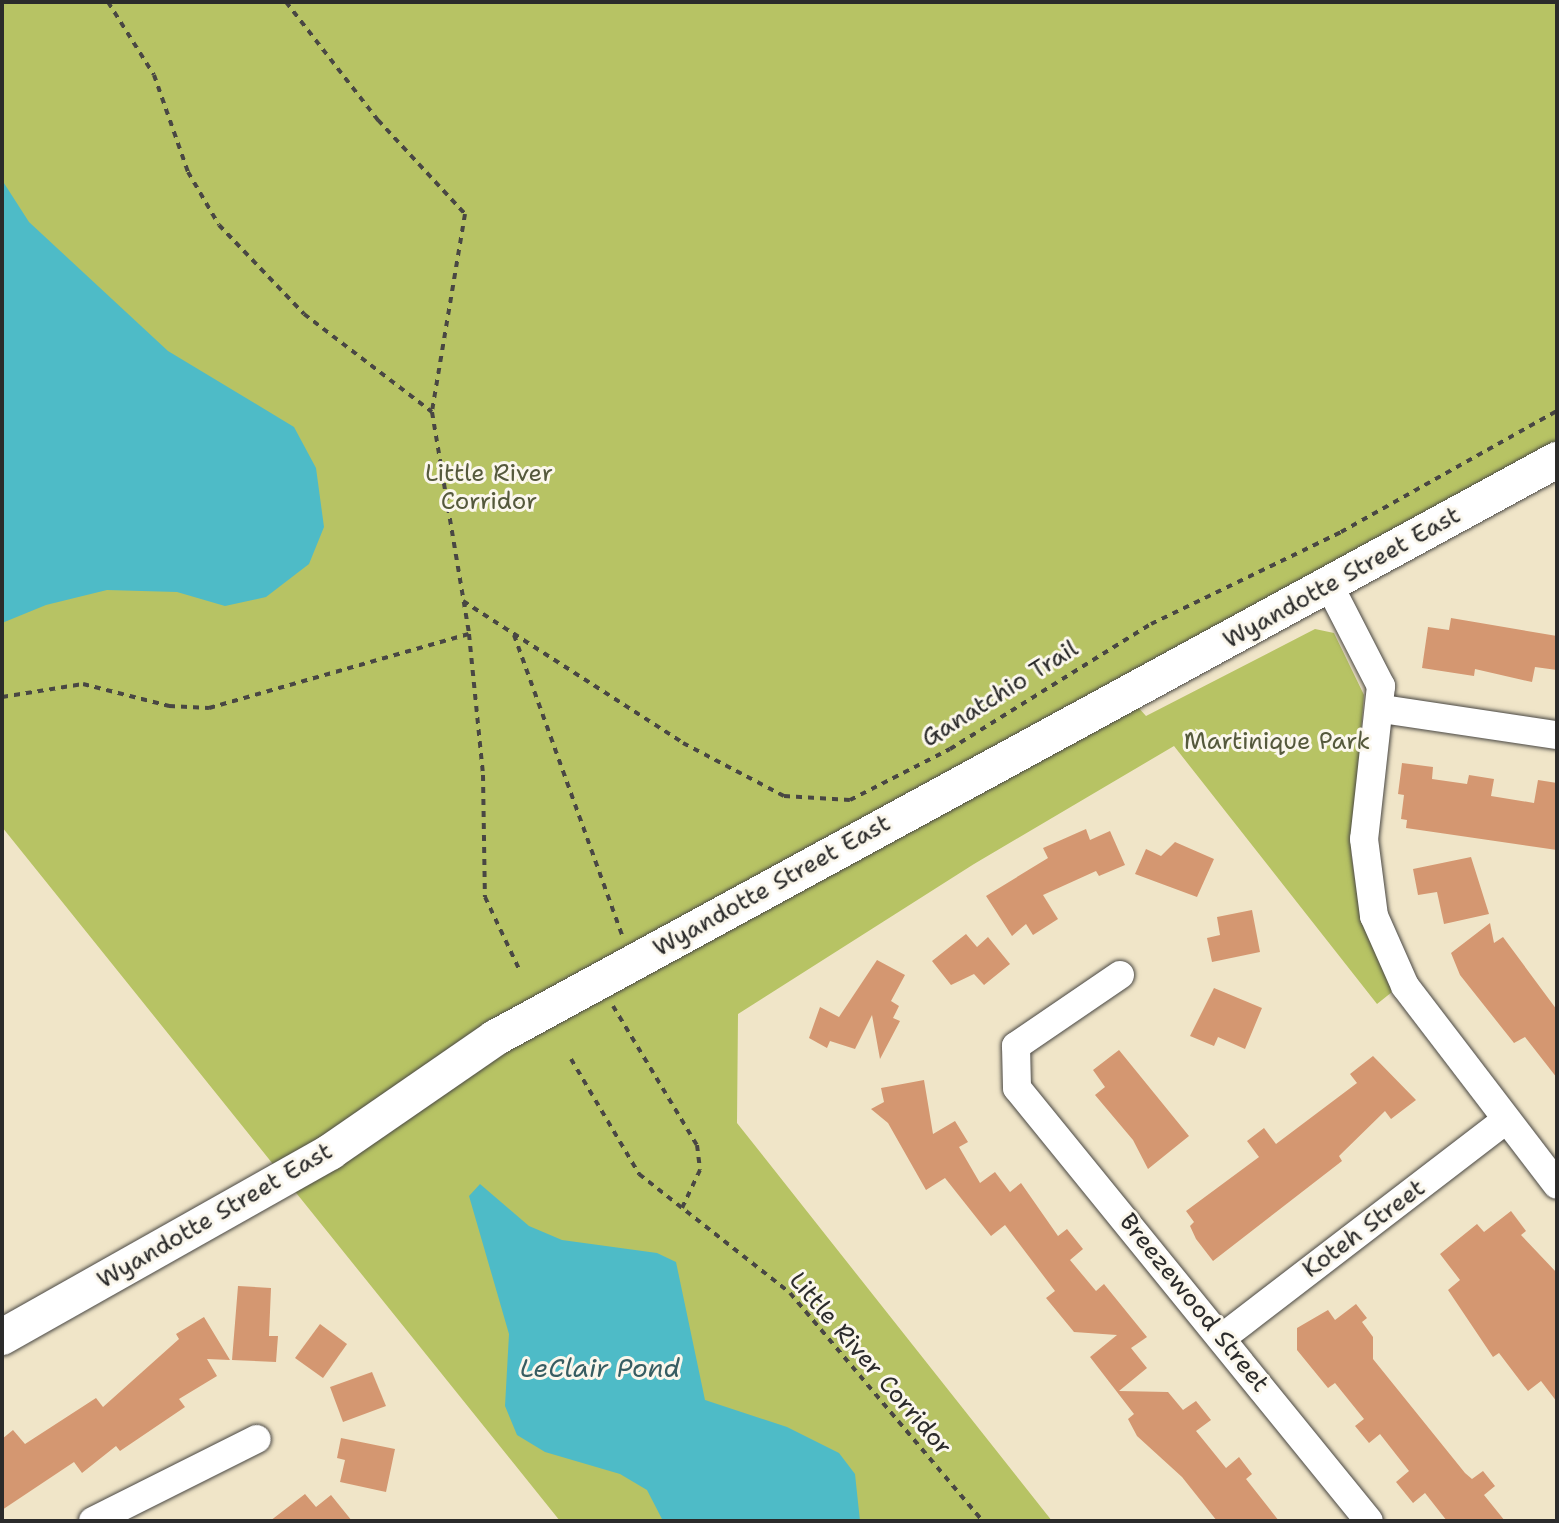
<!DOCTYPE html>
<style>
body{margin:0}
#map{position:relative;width:1559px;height:1523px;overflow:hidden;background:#f0e5c8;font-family:"Shantell Sans",sans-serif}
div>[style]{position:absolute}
.green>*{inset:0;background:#b7c364}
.water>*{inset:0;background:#4ebbc7}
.building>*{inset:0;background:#d49771}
.path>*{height:4px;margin-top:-2px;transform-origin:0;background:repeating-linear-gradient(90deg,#494743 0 6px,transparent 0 12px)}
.roads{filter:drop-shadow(0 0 2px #494743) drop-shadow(0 0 2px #494743)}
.minor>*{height:28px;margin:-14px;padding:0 14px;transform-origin:14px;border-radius:14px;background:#fff}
.tertiary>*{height:36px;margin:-18px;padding:0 18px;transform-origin:18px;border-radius:18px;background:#fff}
span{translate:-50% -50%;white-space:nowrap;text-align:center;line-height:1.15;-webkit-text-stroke:6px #fbf7ec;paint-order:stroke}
.park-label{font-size:24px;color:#55593c}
.street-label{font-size:24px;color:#2b2b2b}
.water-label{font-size:26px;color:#375d62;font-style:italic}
.frame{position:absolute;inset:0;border:4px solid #2b2b2b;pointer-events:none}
</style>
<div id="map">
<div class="green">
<div style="clip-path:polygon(2px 2px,1557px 2px,1557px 460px,1127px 695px,1146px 716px,1315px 629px,1334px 633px,1364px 695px,1351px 853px,1359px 907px,1392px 992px,1377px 1004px,1174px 746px,974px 864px,738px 1014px,737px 1123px,1052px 1521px,560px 1521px,2px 827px)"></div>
</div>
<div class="water">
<div style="clip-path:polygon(2px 180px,29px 222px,168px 351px,294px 427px,316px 468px,324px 527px,309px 564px,266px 597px,225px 606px,177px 592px,107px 590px,46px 605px,2px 623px)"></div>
<div style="clip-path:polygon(480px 1184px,529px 1226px,562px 1240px,657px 1253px,676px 1262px,705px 1400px,787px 1427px,839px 1453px,855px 1474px,860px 1521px,663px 1521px,647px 1490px,620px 1474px,545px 1452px,517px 1435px,505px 1406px,509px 1334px,469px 1196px)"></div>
</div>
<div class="building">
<div style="clip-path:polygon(1451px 618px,1557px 636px,1557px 670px,1535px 667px,1532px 682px,1475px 669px,1474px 676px,1422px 668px,1428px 627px,1449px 630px)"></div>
<div style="clip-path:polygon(1402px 763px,1433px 767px,1432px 779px,1467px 784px,1469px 775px,1494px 779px,1491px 796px,1534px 803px,1538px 780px,1557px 783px,1557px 850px,1406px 828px,1407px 820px,1401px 819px,1404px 795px,1398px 794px)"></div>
<div style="clip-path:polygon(1086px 829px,1090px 840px,1110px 831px,1125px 865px,1099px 876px,1096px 871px,1043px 895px,1058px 919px,1033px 935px,1026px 924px,1012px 936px,986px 896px,1048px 858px,1043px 848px)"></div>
<div style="clip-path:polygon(1175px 842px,1214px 859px,1197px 897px,1135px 874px,1146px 849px,1161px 856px)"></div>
<div style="clip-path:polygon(1471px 857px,1489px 914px,1444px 924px,1437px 892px,1418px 895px,1413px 869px)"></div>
<div style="clip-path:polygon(1252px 910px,1260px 952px,1212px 962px,1207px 938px,1220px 935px,1217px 917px)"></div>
<div style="clip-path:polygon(1490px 923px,1494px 943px,1503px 937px,1557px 1010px,1557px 1078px,1525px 1037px,1514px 1043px,1460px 975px,1451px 953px)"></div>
<div style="clip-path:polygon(966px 934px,977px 947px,988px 937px,1010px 964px,984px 985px,974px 974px,951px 985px,932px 961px)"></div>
<div style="clip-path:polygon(877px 960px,905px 975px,891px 1001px,899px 1006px,893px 1018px,900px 1021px,880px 1059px,872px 1015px,855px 1049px,830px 1041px,827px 1048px,809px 1038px,820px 1007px,839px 1017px)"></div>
<div style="clip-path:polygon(1214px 988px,1262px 1008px,1245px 1049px,1218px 1037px,1214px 1046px,1190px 1036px)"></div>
<div style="clip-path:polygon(1119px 1050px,1189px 1136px,1148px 1169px,1133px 1140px,1095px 1095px,1105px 1087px,1093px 1070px)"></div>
<div style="clip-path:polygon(1373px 1056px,1416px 1100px,1391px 1119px,1385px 1111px,1339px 1156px,1342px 1161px,1213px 1261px,1196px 1239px,1190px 1226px,1194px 1222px,1186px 1211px,1259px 1157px,1247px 1141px,1264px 1128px,1276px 1144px,1357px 1083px,1350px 1074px)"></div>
<div style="clip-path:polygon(924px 1080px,933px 1134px,955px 1121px,968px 1142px,959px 1147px,980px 1183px,995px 1172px,1010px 1192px,1021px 1183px,1058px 1236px,1067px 1229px,1083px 1249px,1070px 1260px,1096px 1291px,1104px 1284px,1147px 1337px,1131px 1348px,1147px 1368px,1119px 1391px,1168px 1392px,1183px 1410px,1196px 1401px,1211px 1420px,1196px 1431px,1226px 1468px,1239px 1457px,1252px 1474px,1246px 1479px,1279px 1521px,1217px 1521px,1182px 1477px,1137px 1436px,1128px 1419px,1134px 1414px,1090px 1357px,1117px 1335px,1074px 1332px,1046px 1298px,1055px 1291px,1005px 1225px,991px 1236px,945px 1178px,926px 1190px,888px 1123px,871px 1109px,884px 1102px,881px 1088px)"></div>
<div style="clip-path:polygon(1511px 1211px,1526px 1231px,1521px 1235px,1557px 1273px,1557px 1402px,1541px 1381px,1528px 1391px,1499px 1353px,1493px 1357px,1448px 1290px,1460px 1280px,1440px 1254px,1477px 1224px,1484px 1232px)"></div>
<div style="clip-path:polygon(238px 1286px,271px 1288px,269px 1336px,278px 1336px,276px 1362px,232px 1360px)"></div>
<div style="clip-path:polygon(1356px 1304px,1367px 1318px,1362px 1322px,1373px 1337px,1373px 1359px,1465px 1473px,1472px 1479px,1483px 1471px,1495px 1486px,1484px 1495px,1505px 1521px,1447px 1521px,1425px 1493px,1413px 1503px,1396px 1482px,1409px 1471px,1380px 1434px,1369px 1443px,1355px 1426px,1364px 1419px,1335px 1383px,1328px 1388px,1297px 1350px,1297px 1328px,1328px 1310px,1335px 1320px)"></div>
<div style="clip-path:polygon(204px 1317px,230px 1360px,207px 1359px,217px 1376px,179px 1399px,185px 1407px,120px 1451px,116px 1446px,82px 1473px,74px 1462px,2px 1510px,2px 1439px,13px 1430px,25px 1444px,96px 1398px,103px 1407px,179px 1339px,176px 1334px)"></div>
<div style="clip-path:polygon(320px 1324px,347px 1344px,323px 1378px,295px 1358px)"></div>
<div style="clip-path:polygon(372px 1372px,386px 1406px,343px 1422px,330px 1387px)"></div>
<div style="clip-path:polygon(341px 1438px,395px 1449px,386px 1492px,340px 1482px,345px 1460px,337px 1458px)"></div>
<div style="clip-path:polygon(305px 1494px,316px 1507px,331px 1495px,352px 1521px,270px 1521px)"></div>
</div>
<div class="path">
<div style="left:108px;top:2px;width:86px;rotate:57.8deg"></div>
<div style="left:154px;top:75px;width:103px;rotate:70.7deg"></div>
<div style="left:188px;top:172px;width:61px;rotate:59.7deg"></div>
<div style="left:219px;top:225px;width:123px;rotate:46.3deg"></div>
<div style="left:304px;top:314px;width:161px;rotate:37.4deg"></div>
<div style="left:286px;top:2px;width:150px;rotate:52.1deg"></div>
<div style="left:378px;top:120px;width:128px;rotate:47.2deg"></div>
<div style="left:465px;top:214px;width:201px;rotate:99.5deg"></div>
<div style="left:432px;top:412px;width:225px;rotate:80.5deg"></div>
<div style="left:469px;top:634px;width:142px;rotate:84.3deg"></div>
<div style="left:483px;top:775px;width:122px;rotate:89.1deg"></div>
<div style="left:485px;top:897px;width:80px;rotate:64.7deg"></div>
<div style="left:463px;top:601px;width:262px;rotate:32.8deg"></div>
<div style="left:683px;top:743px;width:114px;rotate:27.7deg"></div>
<div style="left:784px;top:796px;width:66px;rotate:3.5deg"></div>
<div style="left:850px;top:800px;width:112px;rotate:-27deg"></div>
<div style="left:950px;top:749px;width:237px;rotate:-31.9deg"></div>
<div style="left:1151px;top:624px;width:211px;rotate:-25.8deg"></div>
<div style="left:1341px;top:532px;width:248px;rotate:-29.3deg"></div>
<div style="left:514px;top:635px;width:319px;rotate:70.2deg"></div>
<div style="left:2px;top:697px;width:82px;rotate:-9.1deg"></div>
<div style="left:83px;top:684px;width:89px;rotate:14.3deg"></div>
<div style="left:169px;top:706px;width:40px;rotate:2.9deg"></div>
<div style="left:209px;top:708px;width:270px;rotate:-15.9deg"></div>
<div style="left:613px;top:1006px;width:162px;rotate:58.9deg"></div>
<div style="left:697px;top:1145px;width:25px;rotate:83deg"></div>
<div style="left:700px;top:1170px;width:42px;rotate:115.3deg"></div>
<div style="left:571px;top:1059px;width:134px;rotate:59.4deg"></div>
<div style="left:639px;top:1174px;width:192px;rotate:38.2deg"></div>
<div style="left:790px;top:1293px;width:299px;rotate:49.8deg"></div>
</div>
<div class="roads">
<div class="minor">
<div style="left:1329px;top:585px;width:114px;rotate:62.8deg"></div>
<div style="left:1381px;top:686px;width:154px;rotate:96.3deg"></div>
<div style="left:1364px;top:839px;width:78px;rotate:82.6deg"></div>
<div style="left:1374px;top:916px;width:77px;rotate:66.1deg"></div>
<div style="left:1405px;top:986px;width:250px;rotate:52.6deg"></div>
<div style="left:1382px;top:709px;width:177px;rotate:8.5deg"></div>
<div style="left:1120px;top:975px;width:126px;rotate:145.7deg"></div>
<div style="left:1016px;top:1046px;width:42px;rotate:88.6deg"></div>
<div style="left:1017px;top:1088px;width:558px;rotate:50.89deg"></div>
<div style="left:1223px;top:1337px;width:355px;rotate:-37.5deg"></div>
<div style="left:93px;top:1521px;width:183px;rotate:-26.6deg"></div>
</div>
<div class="tertiary">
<div style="left:2px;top:1337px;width:377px;rotate:-29.4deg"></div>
<div style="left:330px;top:1152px;width:201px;rotate:-34.6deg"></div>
<div style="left:495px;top:1038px;width:1209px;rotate:-28.56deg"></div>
</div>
</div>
<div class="park-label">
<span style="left:489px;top:488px">Little River<br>Corridor</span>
<span style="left:1277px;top:742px">Martinique Park</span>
</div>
<div class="street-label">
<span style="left:1342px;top:578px;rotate:-29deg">Wyandotte Street East</span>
<span style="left:1000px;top:694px;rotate:-32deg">Ganatchio Trail</span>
<span style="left:772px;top:886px;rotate:-29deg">Wyandotte Street East</span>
<span style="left:215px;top:1216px;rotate:-30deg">Wyandotte Street East</span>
<span style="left:1364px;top:1229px;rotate:-37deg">Koteh Street</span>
<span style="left:1194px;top:1303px;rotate:51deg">Breezewood Street</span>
<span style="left:870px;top:1364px;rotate:49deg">Little River Corridor</span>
</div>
<div class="water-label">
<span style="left:600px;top:1368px">LeClair Pond</span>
</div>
<div class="frame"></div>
</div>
